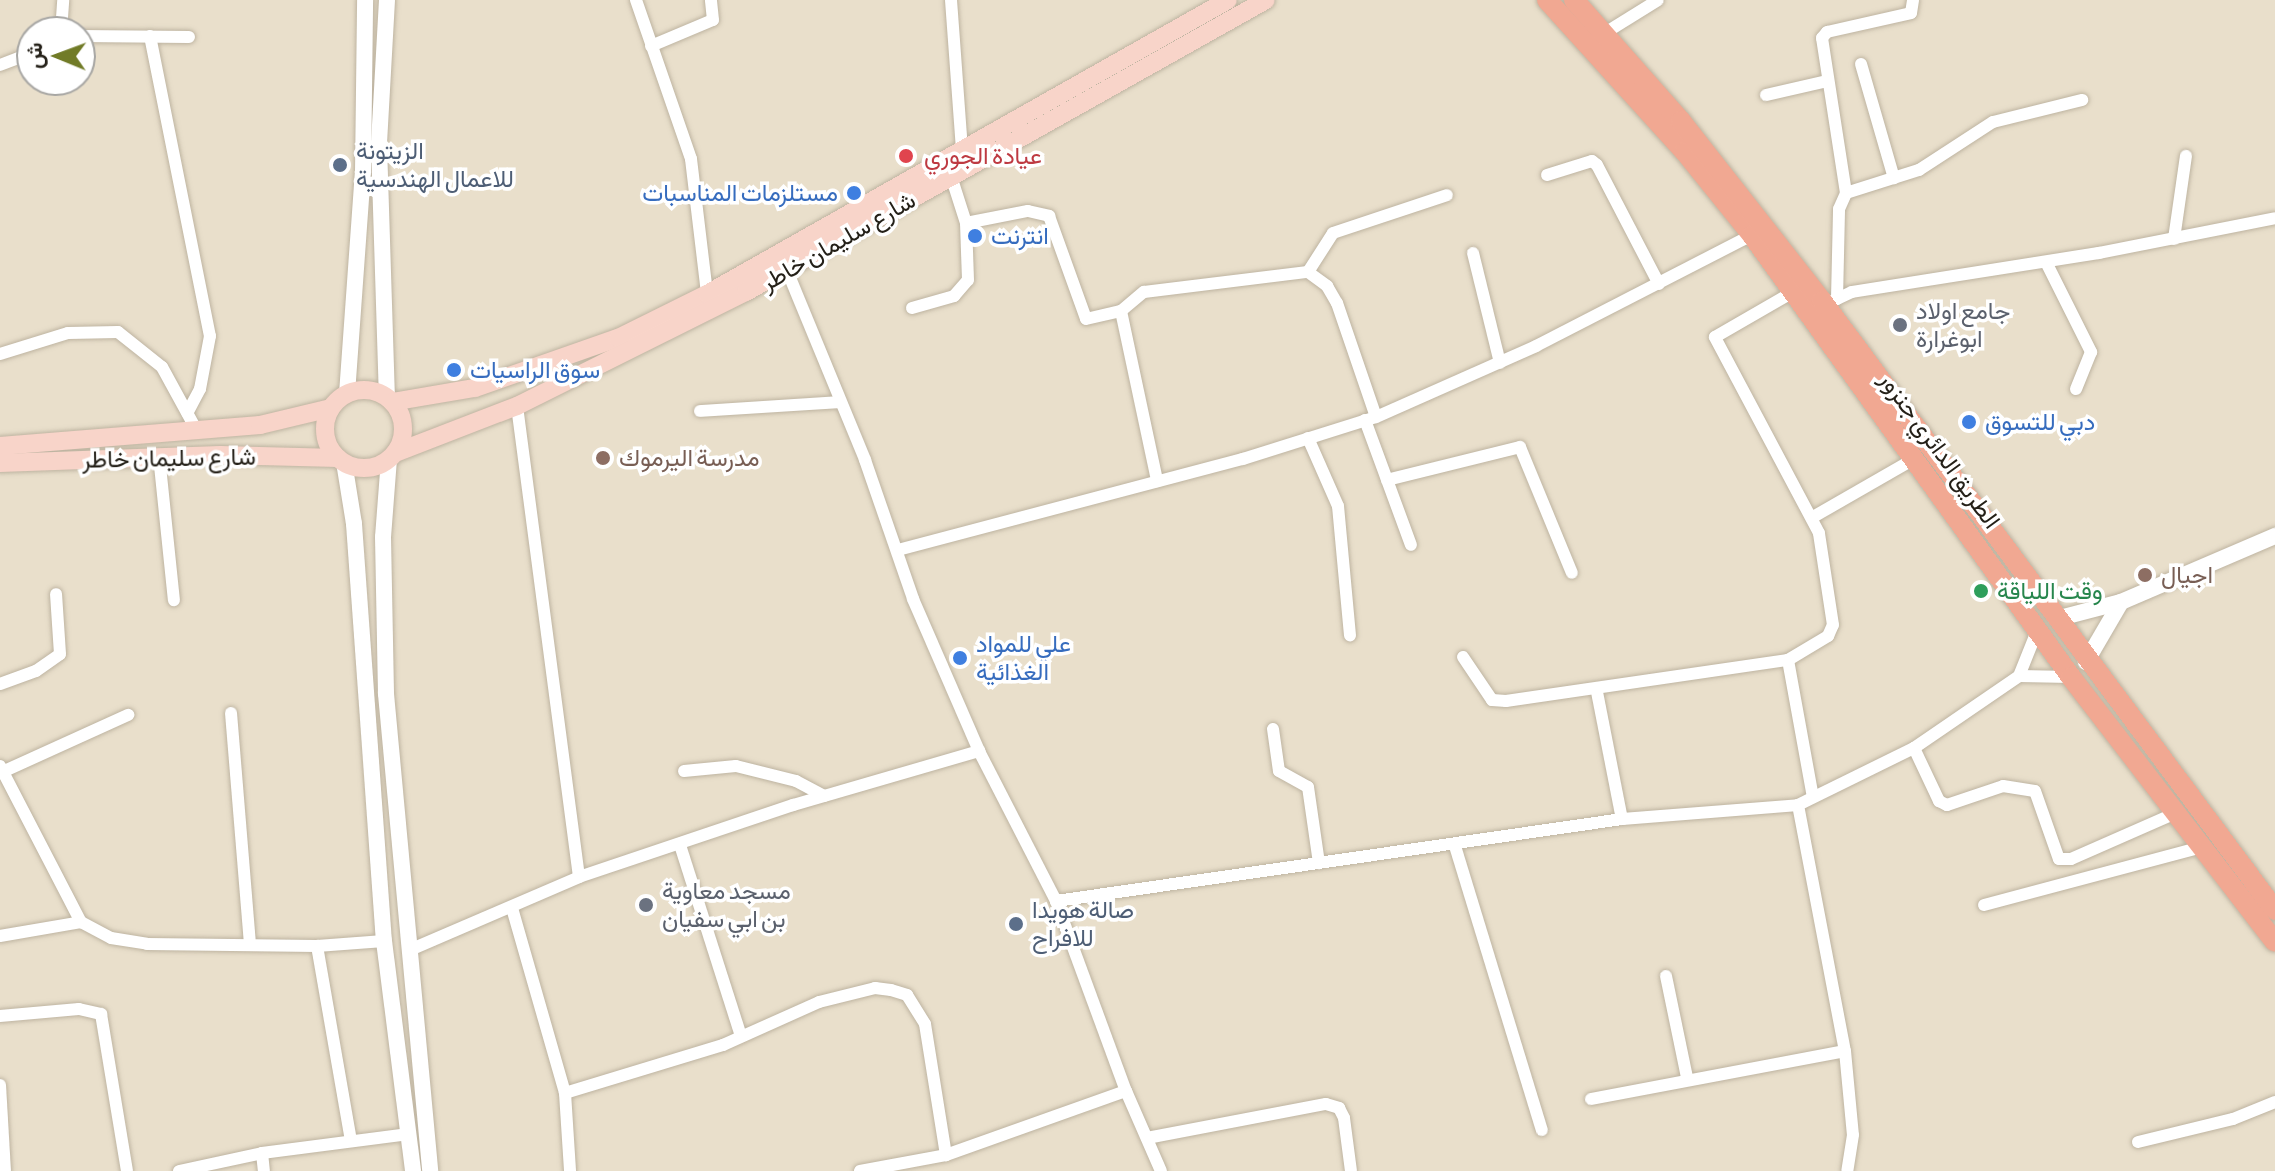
<!DOCTYPE html>
<meta charset="utf-8">
<style>
body{margin:0}
#map{position:relative;width:2275px;height:1171px;overflow:hidden;background:#e9dfcb;font-family:"Asap Condensed",Vazirmatn,sans-serif}
div>[style]{position:absolute}
.roads{filter:drop-shadow(0 0 2px #beb4a1) drop-shadow(0 0 2px #beb4a1)}
.minor>*{height:12px;margin:-6px;padding:0 6px;transform-origin:6px;border-radius:6px;background:#fff}
.tertiary>*{height:16px;margin:-8px;padding:0 8px;transform-origin:8px;border-radius:8px;background:#fff}
.secondary>*{height:18px;margin:-9px;padding:0 9px;transform-origin:9px;border-radius:9px;background:#f8d4c9}
.secondary>.ring{margin:-9px;padding:0;box-sizing:content-box;background:none;border:18px solid #f8d4c9;border-radius:50%}
.primary>*{height:20px;margin:-10px;padding:0 10px;transform-origin:10px;border-radius:10px;background:#f1a892}
.dots>*{width:22px;height:22px;translate:-50% -50%;box-sizing:border-box;border:4px solid #fff;border-radius:50%}
span{translate:-50% -50%;white-space:nowrap;text-align:center;line-height:1.15;-webkit-text-stroke:7px #fff;paint-order:stroke}
.service-label{font-size:24px;color:#4e5e75}
.left{translate:0 -50%;text-align:left}
.health-label{font-size:24px;color:#be3a42}
.shop-label{font-size:24px;color:#366cbe}
.right{translate:-100% -50%;text-align:right}
.street-label{font-size:24px;color:#242018}
.worship-label{font-size:24px;color:#5b616d}
.education-label{font-size:24px;color:#785e54}
.leisure-label{font-size:24px;color:#27864d}
.north{position:absolute;left:16px;top:16px;width:80px;height:80px;box-sizing:border-box;background:#fff;border:2px solid #a7a6a3;border-radius:50%;rotate:271deg;font-size:22px;font-weight:700;line-height:32px;text-align:center;color:#242018}
.north::after{content:'';display:block;margin:auto;width:28px;height:36px;background:#717b27;clip-path:polygon(50% 0,100% 100%,50% 72%,0 100%)}
</style>
<div id="map">
<div class="roads">
<div class="minor">
<div style="left:636px;top:0;width:168px;rotate:70.9deg"></div>
<div style="left:691px;top:159px;width:136px;rotate:83.2deg"></div>
<div style="left:951px;top:0;width:149px;rotate:85.8deg"></div>
<div style="left:61px;top:32px;width:32px;rotate:-86deg"></div>
<div style="left:1605px;top:33px;width:62px;rotate:-31.9deg"></div>
<div style="left:80px;top:36px;width:109px;rotate:0.5deg"></div>
<div style="left:150px;top:36px;width:306px;rotate:78.7deg"></div>
<div style="left:210px;top:336px;width:54px;rotate:100.7deg"></div>
<div style="left:200px;top:389px;width:27px;rotate:118deg"></div>
<div style="left:651px;top:46px;width:67px;rotate:-22.8deg"></div>
<div style="left:713px;top:20px;width:20px;rotate:-96deg"></div>
<div style="left:1861px;top:64px;width:119px;rotate:73.9deg"></div>
<div style="left:0;top:65px;width:34px;rotate:-21deg"></div>
<div style="left:1766px;top:95px;width:63px;rotate:-12.9deg"></div>
<div style="left:1547px;top:175px;width:47px;rotate:-17.3deg"></div>
<div style="left:1592px;top:161px;width:6px;rotate:39deg"></div>
<div style="left:1597px;top:165px;width:134px;rotate:62.5deg"></div>
<div style="left:951px;top:176px;width:49px;rotate:72.3deg"></div>
<div style="left:966px;top:223px;width:63px;rotate:-11deg"></div>
<div style="left:1028px;top:211px;width:22px;rotate:13deg"></div>
<div style="left:1049px;top:216px;width:109px;rotate:70.2deg"></div>
<div style="left:1086px;top:319px;width:36px;rotate:-13deg"></div>
<div style="left:1121px;top:311px;width:30px;rotate:-40deg"></div>
<div style="left:1144px;top:292px;width:165px;rotate:-7deg"></div>
<div style="left:1308px;top:272px;width:24px;rotate:36deg"></div>
<div style="left:1327px;top:286px;width:20px;rotate:60deg"></div>
<div style="left:1337px;top:303px;width:120px;rotate:71.1deg"></div>
<div style="left:1846px;top:193px;width:77px;rotate:-17.5deg"></div>
<div style="left:1919px;top:170px;width:88px;rotate:-33deg"></div>
<div style="left:1993px;top:122px;width:92px;rotate:-13.9deg"></div>
<div style="left:2174px;top:239px;width:84px;rotate:-81.8deg"></div>
<div style="left:1473px;top:253px;width:113px;rotate:76.2deg"></div>
<div style="left:2046px;top:262px;width:101px;rotate:63.4deg"></div>
<div style="left:2091px;top:352px;width:40px;rotate:112deg"></div>
<div style="left:784px;top:263px;width:213px;rotate:67.6deg"></div>
<div style="left:865px;top:460px;width:147px;rotate:70.9deg"></div>
<div style="left:913px;top:599px;width:166px;rotate:66.5deg"></div>
<div style="left:979px;top:751px;width:169px;rotate:62.8deg"></div>
<div style="left:1056px;top:901px;width:202px;rotate:69.8deg"></div>
<div style="left:1126px;top:1091px;width:87px;rotate:66.4deg"></div>
<div style="left:1308px;top:272px;width:46px;rotate:-57.3deg"></div>
<div style="left:1333px;top:233px;width:120px;rotate:-18.4deg"></div>
<div style="left:1837px;top:299px;width:90px;rotate:-88.7deg"></div>
<div style="left:1839px;top:209px;width:17px;rotate:-66deg"></div>
<div style="left:1846px;top:193px;width:157px;rotate:-98.8deg"></div>
<div style="left:1822px;top:38px;width:8px;rotate:-50deg"></div>
<div style="left:1827px;top:32px;width:86px;rotate:-12.7deg"></div>
<div style="left:1911px;top:13px;width:13px;rotate:-81deg"></div>
<div style="left:1824px;top:305px;width:31px;rotate:-25deg"></div>
<div style="left:1852px;top:292px;width:250px;rotate:-9deg"></div>
<div style="left:2099px;top:253px;width:179px;rotate:-11.2deg"></div>
<div style="left:912px;top:308px;width:44px;rotate:-15.9deg"></div>
<div style="left:954px;top:296px;width:21px;rotate:-49deg"></div>
<div style="left:968px;top:280px;width:57px;rotate:-92deg"></div>
<div style="left:1121px;top:311px;width:174px;rotate:78deg"></div>
<div style="left:0;top:354px;width:71px;rotate:-17.2deg"></div>
<div style="left:68px;top:333px;width:50px;rotate:-1.1deg"></div>
<div style="left:118px;top:332px;width:56px;rotate:38.5deg"></div>
<div style="left:162px;top:367px;width:73px;rotate:61.3deg"></div>
<div style="left:517px;top:406px;width:475px;rotate:82.5deg"></div>
<div style="left:700px;top:411px;width:139px;rotate:-3.7deg"></div>
<div style="left:1365px;top:420px;width:133px;rotate:69.8deg"></div>
<div style="left:1308px;top:438px;width:74px;rotate:66.2deg"></div>
<div style="left:1338px;top:506px;width:130px;rotate:84.7deg"></div>
<div style="left:159px;top:456px;width:145px;rotate:84.1deg"></div>
<div style="left:1387px;top:480px;width:137px;rotate:-13.9deg"></div>
<div style="left:1520px;top:447px;width:136px;rotate:67.6deg"></div>
<div style="left:1813px;top:517px;width:116px;rotate:-29.9deg"></div>
<div style="left:898px;top:550px;width:357px;rotate:-14.8deg"></div>
<div style="left:1243px;top:459px;width:139px;rotate:-17.5deg"></div>
<div style="left:1376px;top:417px;width:175px;rotate:-23.9deg"></div>
<div style="left:1536px;top:346px;width:243px;rotate:-27.2deg"></div>
<div style="left:1463px;top:657px;width:52px;rotate:56deg"></div>
<div style="left:1492px;top:700px;width:14px;rotate:4deg"></div>
<div style="left:1506px;top:701px;width:285px;rotate:-8.3deg"></div>
<div style="left:1788px;top:660px;width:47px;rotate:-31deg"></div>
<div style="left:1828px;top:636px;width:12px;rotate:-66deg"></div>
<div style="left:1833px;top:625px;width:93px;rotate:-98.7deg"></div>
<div style="left:1819px;top:533px;width:222px;rotate:-118deg"></div>
<div style="left:1715px;top:337px;width:90px;rotate:-30deg"></div>
<div style="left:1788px;top:660px;width:139px;rotate:79.7deg"></div>
<div style="left:2019px;top:676px;width:52px;rotate:1.1deg"></div>
<div style="left:0;top:684px;width:38px;rotate:-20deg"></div>
<div style="left:36px;top:671px;width:29px;rotate:-35deg"></div>
<div style="left:60px;top:654px;width:60px;rotate:-93.8deg"></div>
<div style="left:1597px;top:692px;width:129px;rotate:78.9deg"></div>
<div style="left:231px;top:713px;width:232px;rotate:85.3deg"></div>
<div style="left:1273px;top:729px;width:42px;rotate:81.9deg"></div>
<div style="left:1279px;top:771px;width:33px;rotate:29deg"></div>
<div style="left:1308px;top:787px;width:77px;rotate:81.8deg"></div>
<div style="left:1914px;top:748px;width:59px;rotate:64.7deg"></div>
<div style="left:1939px;top:801px;width:9px;rotate:27deg"></div>
<div style="left:1947px;top:805px;width:59px;rotate:-18.7deg"></div>
<div style="left:2003px;top:786px;width:32px;rotate:9deg"></div>
<div style="left:2035px;top:791px;width:72px;rotate:70.6deg"></div>
<div style="left:2059px;top:859px;width:12px"></div>
<div style="left:2071px;top:859px;width:115px;rotate:-23.7deg"></div>
<div style="left:0;top:766px;width:176px;rotate:62.6deg"></div>
<div style="left:684px;top:771px;width:52px;rotate:-5.5deg"></div>
<div style="left:736px;top:766px;width:62px;rotate:14deg"></div>
<div style="left:796px;top:781px;width:32px;rotate:28deg"></div>
<div style="left:0;top:773px;width:141px;rotate:-24.4deg"></div>
<div style="left:1798px;top:805px;width:250px;rotate:79.2deg"></div>
<div style="left:1845px;top:1051px;width:84px;rotate:84.6deg"></div>
<div style="left:1853px;top:1135px;width:36px;rotate:99deg"></div>
<div style="left:680px;top:845px;width:197px;rotate:72.3deg"></div>
<div style="left:1455px;top:846px;width:297px;rotate:73deg"></div>
<div style="left:1056px;top:901px;width:572px;rotate:-8.24deg"></div>
<div style="left:1622px;top:819px;width:177px;rotate:-4.5deg"></div>
<div style="left:1798px;top:805px;width:129px;rotate:-26.2deg"></div>
<div style="left:1914px;top:748px;width:127px;rotate:-34.4deg"></div>
<div style="left:2019px;top:676px;width:48px;rotate:-68.2deg"></div>
<div style="left:1984px;top:905px;width:226px;rotate:-14.9deg"></div>
<div style="left:512px;top:908px;width:192px;rotate:74deg"></div>
<div style="left:565px;top:1093px;width:78px;rotate:86.3deg"></div>
<div style="left:0;top:936px;width:82px;rotate:-9.8deg"></div>
<div style="left:81px;top:922px;width:34px;rotate:28deg"></div>
<div style="left:111px;top:938px;width:36px;rotate:9deg"></div>
<div style="left:147px;top:944px;width:170px;rotate:0.7deg"></div>
<div style="left:317px;top:946px;width:67px;rotate:-4.3deg"></div>
<div style="left:317px;top:946px;width:197px;rotate:80.1deg"></div>
<div style="left:412px;top:949px;width:182px;rotate:-23.3deg"></div>
<div style="left:579px;top:877px;width:226px;rotate:-18.6deg"></div>
<div style="left:793px;top:805px;width:194px;rotate:-16.2deg"></div>
<div style="left:1666px;top:976px;width:103px;rotate:78.3deg"></div>
<div style="left:0;top:1016px;width:79px;rotate:-5.1deg"></div>
<div style="left:79px;top:1009px;width:23px;rotate:13deg"></div>
<div style="left:101px;top:1014px;width:159px;rotate:80.6deg"></div>
<div style="left:0;top:1085px;width:86px;rotate:86.7deg"></div>
<div style="left:565px;top:1093px;width:165px;rotate:-16.9deg"></div>
<div style="left:723px;top:1045px;width:105px;rotate:-24.1deg"></div>
<div style="left:819px;top:1002px;width:58px;rotate:-14deg"></div>
<div style="left:875px;top:988px;width:16px;rotate:7deg"></div>
<div style="left:891px;top:990px;width:17px;rotate:17deg"></div>
<div style="left:907px;top:995px;width:34px;rotate:58deg"></div>
<div style="left:925px;top:1024px;width:133px;rotate:80.9deg"></div>
<div style="left:1591px;top:1099px;width:258px;rotate:-10.7deg"></div>
<div style="left:1147px;top:1138px;width:182px;rotate:-10.8deg"></div>
<div style="left:1326px;top:1104px;width:14px;rotate:17deg"></div>
<div style="left:1339px;top:1108px;width:11px;rotate:63deg"></div>
<div style="left:1344px;top:1118px;width:53px;rotate:82.5deg"></div>
<div style="left:2138px;top:1142px;width:98px;rotate:-13.6deg"></div>
<div style="left:2233px;top:1119px;width:45px;rotate:-22deg"></div>
<div style="left:262px;top:1153px;width:18px;rotate:84deg"></div>
<div style="left:179px;top:1171px;width:85px;rotate:-12.2deg"></div>
<div style="left:262px;top:1153px;width:148px;rotate:-7.4deg"></div>
<div style="left:860px;top:1171px;width:87px;rotate:-10.5deg"></div>
<div style="left:946px;top:1155px;width:191px;rotate:-19.6deg"></div>
</div>
<div class="tertiary">
<div style="left:387px;top:0;width:145px;rotate:93.2deg"></div>
<div style="left:379px;top:145px;width:253px;rotate:88.2deg"></div>
<div style="left:347px;top:394px;width:223px;rotate:-85.9deg"></div>
<div style="left:363px;top:172px;width:172px;rotate:-89.3deg"></div>
<div style="left:389px;top:459px;width:78px;rotate:94.4deg"></div>
<div style="left:383px;top:537px;width:157px;rotate:88.9deg"></div>
<div style="left:386px;top:694px;width:479px;rotate:84.7deg"></div>
<div style="left:344px;top:462px;width:63px;rotate:80.8deg"></div>
<div style="left:354px;top:524px;width:418px;rotate:85.9deg"></div>
<div style="left:384px;top:941px;width:232px;rotate:82.8deg"></div>
<div style="left:2056px;top:619px;width:67px;rotate:-14.7deg"></div>
<div style="left:2121px;top:602px;width:168px;rotate:-23.2deg"></div>
<div style="left:2086px;top:662px;width:69px;rotate:-59.7deg"></div>
</div>
<div class="secondary">
<div class="ring" style="left:325px;top:390px;width:60px;height:60px"></div>
<div style="left:392px;top:402px;width:84px;rotate:-9.6deg"></div>
<div style="left:475px;top:388px;width:151px;rotate:-19.3deg"></div>
<div style="left:618px;top:338px;width:99px;rotate:-26.3deg"></div>
<div style="left:707px;top:294px;width:598px;rotate:-29.44deg"></div>
<div style="left:0;top:446px;width:261px;rotate:-4.6deg"></div>
<div style="left:260px;top:425px;width:73px;rotate:-13.5deg"></div>
<div style="left:395px;top:453px;width:131px;rotate:-21.1deg"></div>
<div style="left:517px;top:406px;width:256px;rotate:-26.5deg"></div>
<div style="left:746px;top:292px;width:596px;rotate:-29.32deg"></div>
<div style="left:0;top:463px;width:220px;rotate:-2.1deg"></div>
<div style="left:220px;top:455px;width:118px;rotate:1.5deg"></div>
</div>
<div class="primary">
<div style="left:1547px;top:0;width:205px;rotate:47.8deg"></div>
<div style="left:1685px;top:152px;width:107px;rotate:51.1deg"></div>
<div style="left:1752px;top:235px;width:545px;rotate:54.18deg"></div>
<div style="left:2071px;top:677px;width:334px;rotate:52.4deg"></div>
<div style="left:1574px;top:0;width:162px;rotate:48.5deg"></div>
<div style="left:1681px;top:121px;width:229px;rotate:51.9deg"></div>
<div style="left:1822px;top:301px;width:759px;rotate:53.36deg"></div>
</div>
</div>
<div class="dots">
<div style="left:906px;top:156px;background:#e0444e"></div>
<div style="left:340px;top:165px;background:#5c6f8a"></div>
<div style="left:854px;top:193px;background:#3f7fe0"></div>
<div style="left:975px;top:236px;background:#3f7fe0"></div>
<div style="left:1900px;top:325px;background:#6b7280"></div>
<div style="left:454px;top:370px;background:#3f7fe0"></div>
<div style="left:1969px;top:422px;background:#3f7fe0"></div>
<div style="left:603px;top:458px;background:#8d6e63"></div>
<div style="left:2145px;top:575px;background:#8d6e63"></div>
<div style="left:1981px;top:591px;background:#2e9e5b"></div>
<div style="left:960px;top:658px;background:#3f7fe0"></div>
<div style="left:646px;top:905px;background:#6b7280"></div>
<div style="left:1016px;top:924px;background:#5c6f8a"></div>
</div>
<div class="service-label">
<span class="left" style="left:356px;top:165px">الزيتونة<br>للاعمال الهندسية</span>
<span class="left" style="left:1032px;top:924px">صالة هويدا<br>للافراح</span>
</div>
<div class="health-label">
<span class="left" style="left:924px;top:156px">عيادة الجوري</span>
</div>
<div class="shop-label">
<span class="right" style="left:838px;top:193px">مستلزمات المناسبات</span>
<span class="left" style="left:991px;top:236px">انترنت</span>
<span class="left" style="left:470px;top:370px">سوق الراسيات</span>
<span class="left" style="left:1985px;top:422px">دبي للتسوق</span>
<span class="left" style="left:976px;top:658px">علي للمواد<br>الغذائية</span>
</div>
<div class="street-label">
<span style="left:838px;top:241px;rotate:-30deg">شارع سليمان خاطر</span>
<span style="left:1940px;top:450px;rotate:54deg">الطريق الدائري جنزور</span>
<span style="left:169px;top:458px;rotate:-1deg">شارع سليمان خاطر</span>
</div>
<div class="worship-label">
<span class="left" style="left:1916px;top:325px">جامع اولاد<br>ابوغرارة</span>
<span class="left" style="left:662px;top:905px">مسجد معاوية<br>بن ابي سفيان</span>
</div>
<div class="education-label">
<span class="left" style="left:619px;top:458px">مدرسة اليرموك</span>
<span class="left" style="left:2161px;top:575px">اجيال</span>
</div>
<div class="leisure-label">
<span class="left" style="left:1997px;top:591px">وقت اللياقة</span>
</div>
<div class="north">ش</div>
</div>
